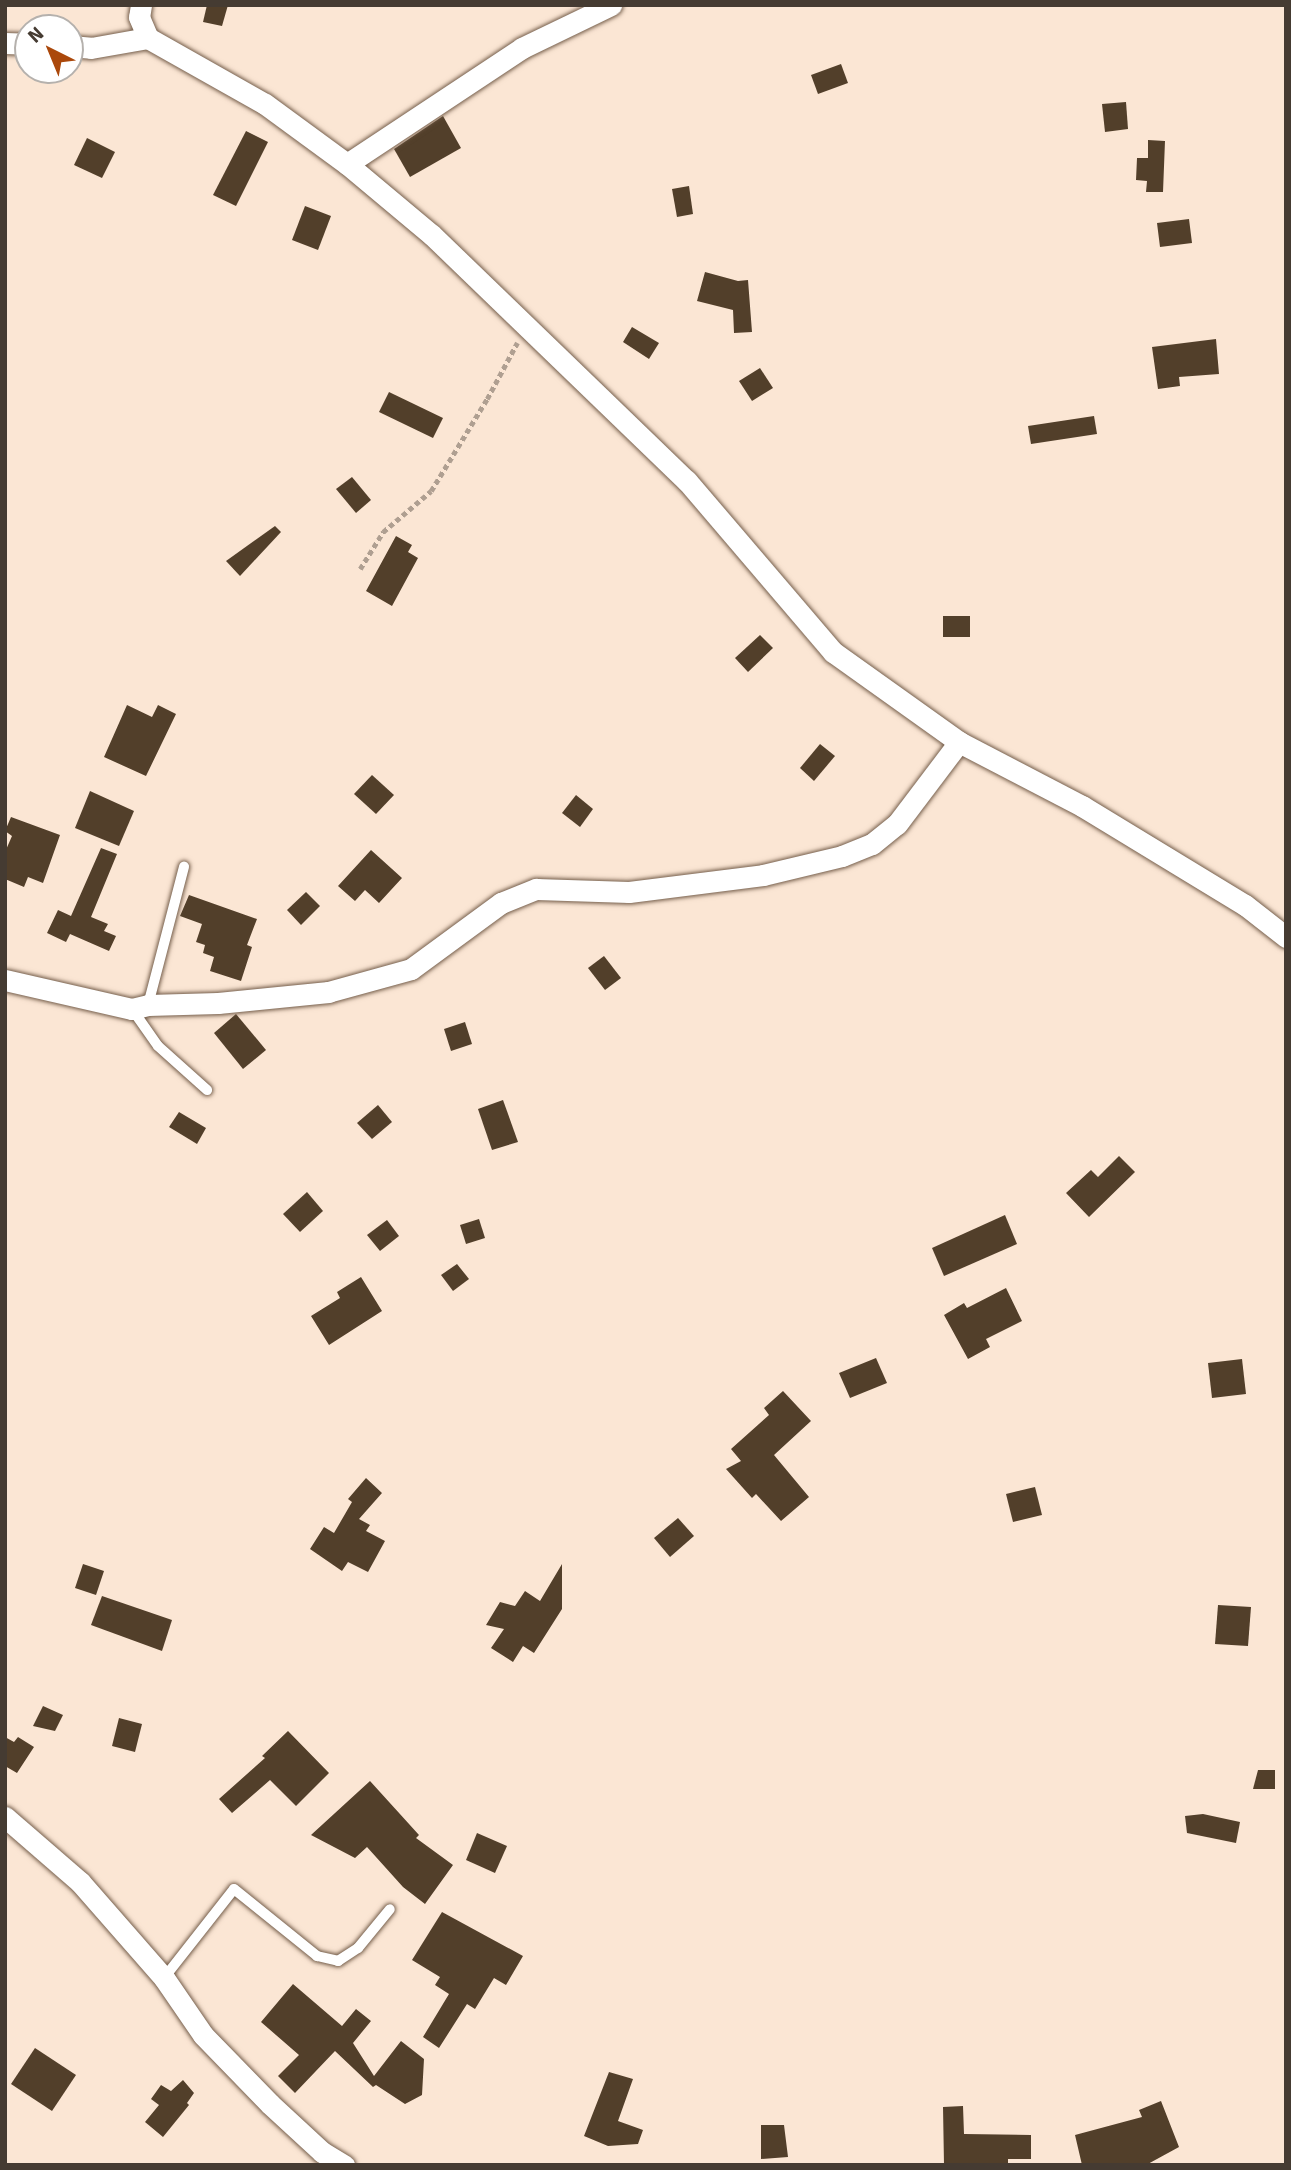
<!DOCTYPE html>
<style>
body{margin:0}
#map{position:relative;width:1291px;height:2170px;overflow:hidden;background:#fbe6d4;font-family:Signika,sans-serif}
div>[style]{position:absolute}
.building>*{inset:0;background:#523f2a}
.path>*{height:4.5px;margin-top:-2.25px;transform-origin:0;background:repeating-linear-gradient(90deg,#af9f91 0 5px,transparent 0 8.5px)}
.roads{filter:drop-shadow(0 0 2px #755e4b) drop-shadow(0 0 2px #755e4b)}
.lane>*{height:10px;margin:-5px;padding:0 5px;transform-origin:5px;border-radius:5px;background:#fff}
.street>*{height:21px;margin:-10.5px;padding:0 10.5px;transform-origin:10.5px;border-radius:10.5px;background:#fff}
span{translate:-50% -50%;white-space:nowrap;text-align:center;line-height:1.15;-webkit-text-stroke:7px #fff;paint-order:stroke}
.frame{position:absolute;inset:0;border:7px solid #453b32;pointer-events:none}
.north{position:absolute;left:14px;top:14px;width:70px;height:70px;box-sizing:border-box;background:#fff;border:2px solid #b5b1ad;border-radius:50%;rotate:317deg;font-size:19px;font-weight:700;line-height:28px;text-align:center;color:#453b32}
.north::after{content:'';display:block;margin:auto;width:24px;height:32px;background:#ab480b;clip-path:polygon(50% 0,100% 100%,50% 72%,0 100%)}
</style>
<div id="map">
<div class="building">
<div style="clip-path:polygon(207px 5px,228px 5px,222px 26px,203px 22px)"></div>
<div style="clip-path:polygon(841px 64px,848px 83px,818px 94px,811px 75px)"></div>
<div style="clip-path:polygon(1126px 102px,1128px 129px,1105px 132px,1102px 104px)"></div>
<div style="clip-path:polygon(443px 116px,461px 148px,410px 177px,394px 149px)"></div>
<div style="clip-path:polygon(246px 131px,268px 142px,236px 206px,213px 195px)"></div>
<div style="clip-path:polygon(87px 138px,115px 152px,102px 178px,74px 165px)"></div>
<div style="clip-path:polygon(1148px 140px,1165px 141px,1163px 192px,1146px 192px,1147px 181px,1136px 180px,1137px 158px,1148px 158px)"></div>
<div style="clip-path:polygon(689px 186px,693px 214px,677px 217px,672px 189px)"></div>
<div style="clip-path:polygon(305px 206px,331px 216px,318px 250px,292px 240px)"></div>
<div style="clip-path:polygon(1189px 219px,1192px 243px,1160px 247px,1157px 223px)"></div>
<div style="clip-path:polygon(705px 272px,738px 281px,748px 280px,752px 332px,734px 333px,733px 310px,697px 301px)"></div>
<div style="clip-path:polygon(632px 327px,659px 343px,649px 359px,623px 342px)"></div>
<div style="clip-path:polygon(1216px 339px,1219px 374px,1179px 377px,1180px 386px,1158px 389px,1152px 347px)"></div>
<div style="clip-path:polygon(760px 368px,773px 388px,752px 401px,739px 381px)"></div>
<div style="clip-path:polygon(389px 392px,443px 418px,433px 438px,379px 412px)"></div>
<div style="clip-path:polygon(1094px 416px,1097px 434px,1031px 444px,1028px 426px)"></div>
<div style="clip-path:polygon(352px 477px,371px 500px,356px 513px,336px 489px)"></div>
<div style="clip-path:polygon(275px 526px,281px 532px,240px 576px,226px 561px)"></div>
<div style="clip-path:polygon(396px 536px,412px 545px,408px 552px,418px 558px,392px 606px,366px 591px)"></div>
<div style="clip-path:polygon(943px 616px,970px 616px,970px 637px,943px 637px)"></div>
<div style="clip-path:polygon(760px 635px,773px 648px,748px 672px,735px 658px)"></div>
<div style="clip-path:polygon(127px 705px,152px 717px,158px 705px,176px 714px,146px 776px,104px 757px)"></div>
<div style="clip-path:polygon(820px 744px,835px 756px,814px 781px,800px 768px)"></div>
<div style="clip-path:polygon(372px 775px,394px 795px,376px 814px,354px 794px)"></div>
<div style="clip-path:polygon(90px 791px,134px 811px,119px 846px,75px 828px)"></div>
<div style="clip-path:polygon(576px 795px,593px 809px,580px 827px,562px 813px)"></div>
<div style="clip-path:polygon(11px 817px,60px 835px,43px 883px,28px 877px,24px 887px,5px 879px,5px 852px,12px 836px,5px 831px)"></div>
<div style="clip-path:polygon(101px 848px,117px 854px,91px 917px,108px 924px,104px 931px,116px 936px,109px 951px,70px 934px,66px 942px,47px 933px,58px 910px,71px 916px)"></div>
<div style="clip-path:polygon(371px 850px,402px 878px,379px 903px,365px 890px,355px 901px,338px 886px)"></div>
<div style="clip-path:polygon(306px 892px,320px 906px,301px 925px,287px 910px)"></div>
<div style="clip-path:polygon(189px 895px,257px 919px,247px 945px,252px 947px,241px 981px,210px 971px,214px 957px,203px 953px,205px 945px,196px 942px,202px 924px,180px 916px)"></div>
<div style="clip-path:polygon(604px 956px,621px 978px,605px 990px,588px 968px)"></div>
<div style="clip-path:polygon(236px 1014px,266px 1050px,243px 1069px,214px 1033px)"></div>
<div style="clip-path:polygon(465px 1022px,472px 1044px,451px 1051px,444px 1029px)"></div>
<div style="clip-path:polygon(503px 1100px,518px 1142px,492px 1150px,478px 1109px)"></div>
<div style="clip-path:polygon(378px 1105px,392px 1122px,372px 1139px,357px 1123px)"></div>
<div style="clip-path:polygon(179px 1112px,206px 1128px,197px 1144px,169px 1127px)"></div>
<div style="clip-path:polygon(1119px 1156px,1135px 1172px,1089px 1217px,1066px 1193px,1091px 1170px,1098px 1177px)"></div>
<div style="clip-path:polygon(307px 1192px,323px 1211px,300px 1232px,283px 1214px)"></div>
<div style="clip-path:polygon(1005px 1215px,1017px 1244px,944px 1276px,932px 1248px)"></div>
<div style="clip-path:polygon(479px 1219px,485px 1238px,466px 1244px,460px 1225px)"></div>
<div style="clip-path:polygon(387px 1220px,399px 1236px,380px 1251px,367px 1235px)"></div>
<div style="clip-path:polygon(457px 1264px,469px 1279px,453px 1291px,441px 1275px)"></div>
<div style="clip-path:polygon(361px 1277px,382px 1311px,329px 1345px,311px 1316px,340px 1298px,337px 1292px)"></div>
<div style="clip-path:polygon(1006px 1288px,1022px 1321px,986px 1339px,990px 1347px,968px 1359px,944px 1315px,964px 1303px,967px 1308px)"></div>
<div style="clip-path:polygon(876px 1358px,887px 1383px,850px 1398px,839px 1373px)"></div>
<div style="clip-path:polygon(1242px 1359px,1246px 1394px,1212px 1398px,1208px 1363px)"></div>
<div style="clip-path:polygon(783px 1391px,811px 1421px,774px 1455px,809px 1497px,781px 1521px,756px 1494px,752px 1498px,726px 1469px,741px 1461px,731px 1449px,769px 1415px,764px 1408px)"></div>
<div style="clip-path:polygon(366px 1478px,382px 1493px,359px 1519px,370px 1525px,366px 1531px,385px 1541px,368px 1572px,348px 1562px,342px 1571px,310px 1549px,324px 1527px,334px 1533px,352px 1502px,348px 1499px)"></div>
<div style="clip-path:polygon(1035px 1487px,1042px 1515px,1013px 1522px,1006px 1494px)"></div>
<div style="clip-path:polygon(678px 1518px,694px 1536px,670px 1557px,654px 1538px)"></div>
<div style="clip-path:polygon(83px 1564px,104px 1571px,96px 1595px,75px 1588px)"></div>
<div style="clip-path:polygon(562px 1564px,562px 1609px,534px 1653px,523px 1646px,513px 1662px,491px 1648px,504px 1629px,486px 1625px,500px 1602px,515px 1606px,525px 1591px,540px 1601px)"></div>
<div style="clip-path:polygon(102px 1596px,172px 1620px,162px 1651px,91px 1625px)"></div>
<div style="clip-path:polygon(1218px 1605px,1251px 1607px,1248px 1646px,1215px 1644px)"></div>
<div style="clip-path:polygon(43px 1706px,63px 1715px,55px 1731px,33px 1726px)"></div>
<div style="clip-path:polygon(119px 1718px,142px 1724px,135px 1752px,112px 1746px)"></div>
<div style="clip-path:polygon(288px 1731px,329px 1773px,296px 1806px,270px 1780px,232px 1813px,219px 1799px,265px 1758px,262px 1756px)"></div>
<div style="clip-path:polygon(5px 1737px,14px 1742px,18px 1737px,34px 1747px,17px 1773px,5px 1766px)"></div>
<div style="clip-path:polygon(1258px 1770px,1275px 1770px,1275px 1789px,1253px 1789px)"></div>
<div style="clip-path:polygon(370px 1781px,419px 1835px,416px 1838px,453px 1865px,425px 1904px,403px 1887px,367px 1847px,355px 1858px,311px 1835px)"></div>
<div style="clip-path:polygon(1203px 1814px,1240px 1822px,1236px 1843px,1187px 1833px,1185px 1816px)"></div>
<div style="clip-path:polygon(477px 1833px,507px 1846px,495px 1873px,466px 1860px)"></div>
<div style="clip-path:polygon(442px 1912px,523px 1956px,506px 1985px,494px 1978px,475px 2009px,467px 2004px,439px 2048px,423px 2037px,449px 1994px,435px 1985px,440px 1977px,412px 1960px)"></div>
<div style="clip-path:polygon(293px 1984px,342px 2026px,356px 2009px,371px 2021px,353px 2043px,374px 2076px,401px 2041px,424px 2059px,422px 2095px,405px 2104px,376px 2085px,373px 2087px,335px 2051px,295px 2093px,278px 2076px,299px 2055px,261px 2022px)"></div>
<div style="clip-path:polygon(35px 2048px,76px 2075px,52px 2111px,11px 2084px)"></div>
<div style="clip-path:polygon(609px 2072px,633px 2079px,618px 2121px,643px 2130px,638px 2144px,608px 2146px,584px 2136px)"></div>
<div style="clip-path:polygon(183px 2080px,194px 2093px,187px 2103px,189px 2105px,163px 2137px,145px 2122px,159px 2105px,151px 2099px,161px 2085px,171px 2091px)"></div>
<div style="clip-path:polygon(1161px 2101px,1179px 2147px,1146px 2165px,1082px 2165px,1075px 2135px,1142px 2117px,1139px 2110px)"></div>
<div style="clip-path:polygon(963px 2106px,964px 2134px,1031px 2135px,1031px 2159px,1008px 2159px,1008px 2165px,944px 2165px,943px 2107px)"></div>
<div style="clip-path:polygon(761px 2125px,784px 2125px,788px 2157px,761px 2159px)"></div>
</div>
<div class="path">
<div style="left:360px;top:569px;width:44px;rotate:-58.1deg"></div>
<div style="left:383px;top:532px;width:63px;rotate:-40.5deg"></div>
<div style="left:431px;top:491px;width:108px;rotate:-58.7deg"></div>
<div style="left:487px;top:399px;width:64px;rotate:-61.8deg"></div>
</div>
<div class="roads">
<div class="lane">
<div style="left:148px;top:1005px;width:143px;rotate:-75.4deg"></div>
<div style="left:132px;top:1009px;width:45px;rotate:54.9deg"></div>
<div style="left:158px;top:1046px;width:66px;rotate:41.9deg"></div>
<div style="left:164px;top:1978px;width:113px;rotate:-51.8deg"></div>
<div style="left:234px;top:1889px;width:107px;rotate:38.9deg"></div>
<div style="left:317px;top:1956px;width:22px;rotate:13deg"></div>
<div style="left:338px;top:1961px;width:24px;rotate:-33deg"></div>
<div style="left:358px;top:1948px;width:50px;rotate:-50.6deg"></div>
</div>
<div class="street">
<div style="left:141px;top:5px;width:12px;rotate:99deg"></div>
<div style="left:139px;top:17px;width:23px;rotate:67deg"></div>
<div style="left:148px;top:38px;width:134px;rotate:29.4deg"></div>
<div style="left:265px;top:104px;width:102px;rotate:36.2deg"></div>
<div style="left:347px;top:164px;width:111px;rotate:39.9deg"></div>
<div style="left:432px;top:235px;width:354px;rotate:44deg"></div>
<div style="left:687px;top:481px;width:225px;rotate:49.5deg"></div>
<div style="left:833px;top:652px;width:155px;rotate:35.5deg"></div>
<div style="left:959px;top:742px;width:139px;rotate:27.5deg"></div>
<div style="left:1082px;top:806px;width:191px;rotate:31.3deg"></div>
<div style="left:1245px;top:905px;width:52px;rotate:38deg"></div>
<div style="left:5px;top:43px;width:23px;rotate:2deg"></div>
<div style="left:70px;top:46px;width:21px;rotate:5deg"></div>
<div style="left:91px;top:48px;width:58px;rotate:-10deg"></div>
<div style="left:347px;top:164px;width:210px;rotate:-33.5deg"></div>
<div style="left:522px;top:48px;width:99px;rotate:-25.8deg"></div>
<div style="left:5px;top:980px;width:130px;rotate:12.9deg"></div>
<div style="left:132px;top:1009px;width:16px;rotate:-14deg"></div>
<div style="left:148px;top:1005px;width:70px;rotate:-1.6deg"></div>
<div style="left:218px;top:1003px;width:111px;rotate:-5.7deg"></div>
<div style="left:328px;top:992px;width:86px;rotate:-15.5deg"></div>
<div style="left:411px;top:969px;width:112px;rotate:-36.3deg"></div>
<div style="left:501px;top:903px;width:38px;rotate:-22deg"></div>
<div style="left:536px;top:889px;width:93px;rotate:1.8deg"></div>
<div style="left:629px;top:892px;width:135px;rotate:-7.2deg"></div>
<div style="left:763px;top:875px;width:81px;rotate:-13.5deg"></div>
<div style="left:842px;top:856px;width:32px;rotate:-22deg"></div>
<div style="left:872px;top:844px;width:32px;rotate:-39deg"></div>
<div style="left:897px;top:824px;width:103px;rotate:-52.9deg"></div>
<div style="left:5px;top:1817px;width:99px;rotate:40.9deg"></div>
<div style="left:80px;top:1882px;width:128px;rotate:48.8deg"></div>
<div style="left:164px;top:1978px;width:69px;rotate:55.6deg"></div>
<div style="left:203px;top:2035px;width:96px;rotate:45.8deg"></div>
<div style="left:270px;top:2104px;width:71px;rotate:42.7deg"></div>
<div style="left:322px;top:2152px;width:26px;rotate:31deg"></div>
</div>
</div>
<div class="frame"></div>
<div class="north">N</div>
</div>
